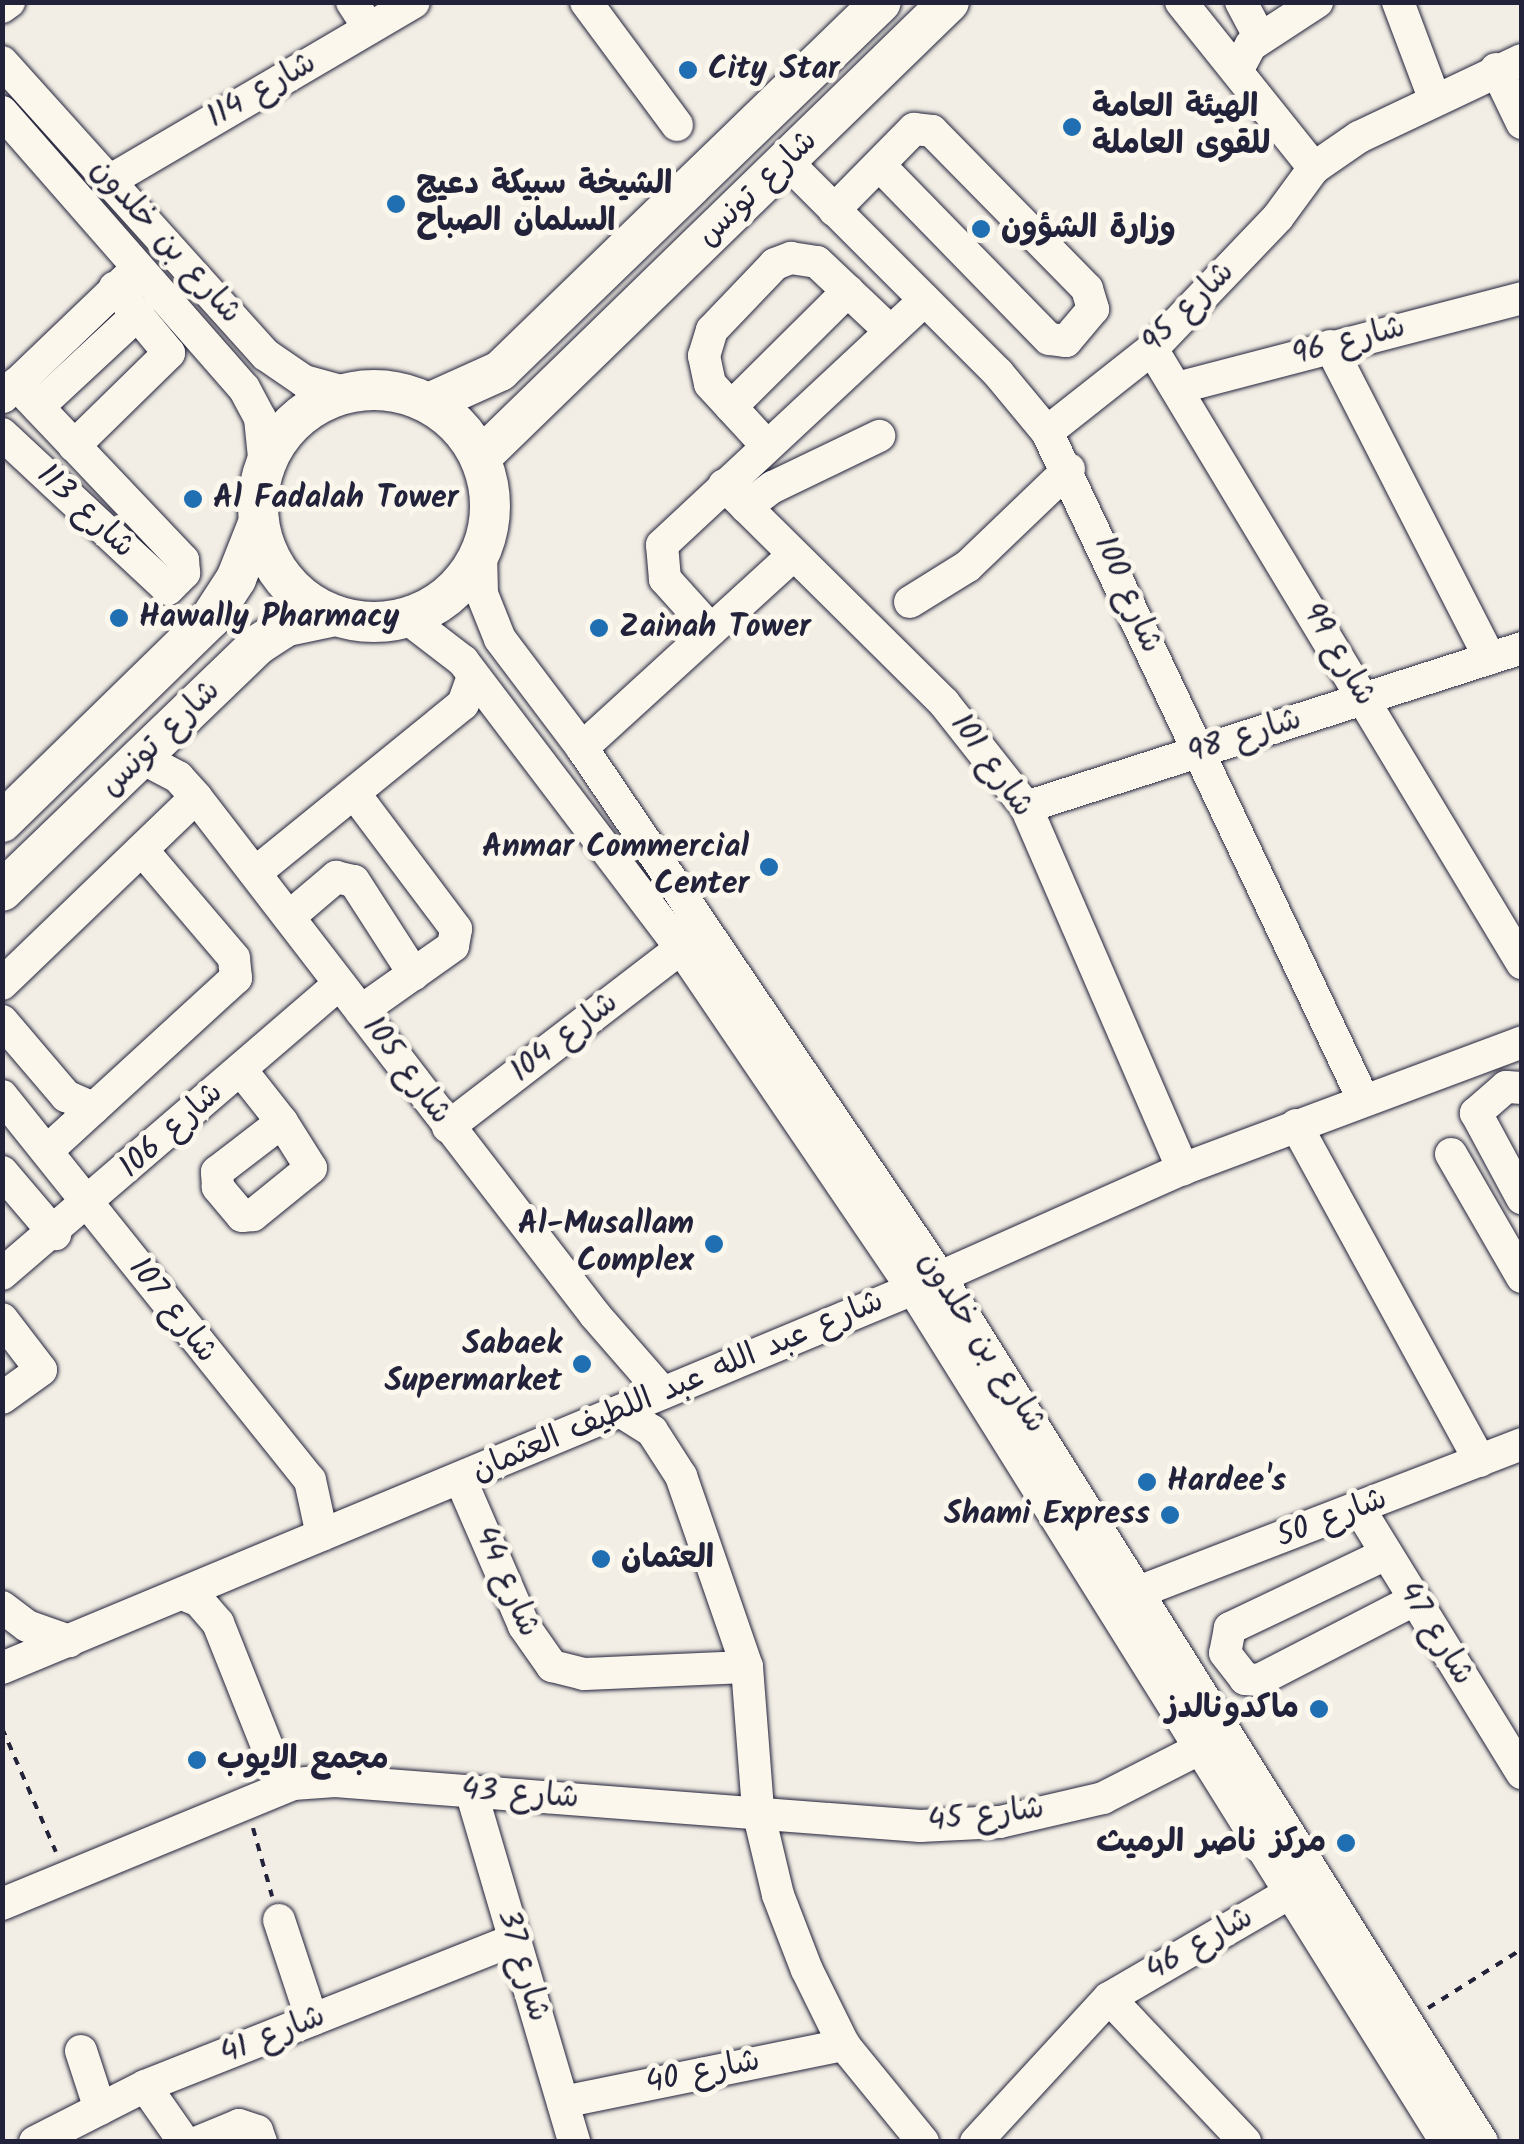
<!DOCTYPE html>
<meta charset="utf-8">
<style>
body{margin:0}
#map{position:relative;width:1524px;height:2144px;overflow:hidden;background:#f2eee5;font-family:Kalam,"Playpen Sans Arabic",sans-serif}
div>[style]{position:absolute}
.path>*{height:4px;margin-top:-2px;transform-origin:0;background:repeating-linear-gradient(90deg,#22223b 0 8px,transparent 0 16px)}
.roads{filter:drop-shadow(0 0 2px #22223b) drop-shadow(0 0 2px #22223b)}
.minor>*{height:32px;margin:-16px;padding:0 16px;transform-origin:16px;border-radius:16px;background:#fbf7ec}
.major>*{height:40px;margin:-20px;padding:0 20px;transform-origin:20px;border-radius:20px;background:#fbf7ec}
.major>.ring{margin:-20px;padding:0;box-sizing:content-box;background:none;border:40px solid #fbf7ec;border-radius:50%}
.dots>*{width:28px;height:28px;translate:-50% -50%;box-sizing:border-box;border:5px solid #fbf7ec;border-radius:50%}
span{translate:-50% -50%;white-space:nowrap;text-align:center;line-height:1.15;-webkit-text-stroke:10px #fbf7ec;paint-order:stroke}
.poi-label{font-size:32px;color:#22223b;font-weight:700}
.left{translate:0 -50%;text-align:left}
.right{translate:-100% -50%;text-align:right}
.street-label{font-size:32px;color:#22223b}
.frame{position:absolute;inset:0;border:5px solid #22223b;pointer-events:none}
</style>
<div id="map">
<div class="path">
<div style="left:2px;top:1728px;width:135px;rotate:66.5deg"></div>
<div style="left:253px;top:1828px;width:71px;rotate:74.4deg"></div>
<div style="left:1428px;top:2008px;width:111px;rotate:-32.1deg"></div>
</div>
<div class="roads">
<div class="minor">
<div style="left:352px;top:2px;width:31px;rotate:57deg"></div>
<div style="left:586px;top:2px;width:153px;rotate:53.5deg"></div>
<div style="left:1181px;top:2px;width:213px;rotate:51.3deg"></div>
<div style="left:1241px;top:2px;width:40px;rotate:62deg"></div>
<div style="left:1398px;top:2px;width:103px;rotate:69.4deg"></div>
<div style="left:2px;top:7px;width:9px;rotate:-36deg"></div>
<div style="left:2px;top:62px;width:394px;rotate:48deg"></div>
<div style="left:266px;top:355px;width:46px;rotate:34.4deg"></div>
<div style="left:304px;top:381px;width:46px;rotate:15.3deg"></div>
<div style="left:1496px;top:69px;width:60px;rotate:64.3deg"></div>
<div style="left:1237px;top:71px;width:30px;rotate:-62deg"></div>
<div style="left:1251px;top:45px;width:79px;rotate:-33.1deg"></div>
<div style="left:2px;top:112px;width:367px;rotate:48.8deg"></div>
<div style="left:244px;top:388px;width:34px;rotate:62deg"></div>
<div style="left:260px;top:418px;width:49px;rotate:84.2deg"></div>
<div style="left:788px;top:163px;width:297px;rotate:45deg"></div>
<div style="left:998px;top:373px;width:77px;rotate:50.3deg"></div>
<div style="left:1047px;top:432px;width:738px;rotate:64.65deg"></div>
<div style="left:111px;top:180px;width:351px;rotate:-30.4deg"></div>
<div style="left:834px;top:210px;width:114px;rotate:-45.4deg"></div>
<div style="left:914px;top:129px;width:18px;rotate:6deg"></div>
<div style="left:932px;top:131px;width:221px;rotate:45.5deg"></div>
<div style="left:1087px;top:289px;width:21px;rotate:73deg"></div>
<div style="left:1093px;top:309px;width:42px;rotate:130.2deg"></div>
<div style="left:1066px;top:341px;width:17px;rotate:-173deg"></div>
<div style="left:1049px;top:339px;width:243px;rotate:-134.3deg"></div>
<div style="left:1330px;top:346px;width:351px;rotate:62.9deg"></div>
<div style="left:1152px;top:349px;width:717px;rotate:58.93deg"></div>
<div style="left:1177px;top:388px;width:357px;rotate:-14.6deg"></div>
<div style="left:3px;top:397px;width:176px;rotate:-43.8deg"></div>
<div style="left:38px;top:407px;width:137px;rotate:-42.9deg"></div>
<div style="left:731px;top:407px;width:165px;rotate:-44.8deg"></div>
<div style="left:1047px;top:432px;width:134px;rotate:-38.3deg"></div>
<div style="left:1152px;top:349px;width:182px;rotate:-46.3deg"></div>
<div style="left:1278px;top:217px;width:61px;rotate:-53.7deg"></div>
<div style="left:1314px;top:168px;width:55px;rotate:-34.6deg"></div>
<div style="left:1359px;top:137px;width:180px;rotate:-25.3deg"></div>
<div style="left:2px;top:434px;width:227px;rotate:43deg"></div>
<div style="left:168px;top:589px;width:23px;rotate:-45deg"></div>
<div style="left:184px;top:573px;width:13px;rotate:-94deg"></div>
<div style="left:183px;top:560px;width:243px;rotate:-133.5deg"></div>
<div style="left:74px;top:446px;width:133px;rotate:-44.4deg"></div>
<div style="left:169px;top:353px;width:85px;rotate:-129.7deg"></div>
<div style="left:767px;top:446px;width:84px;rotate:-132.6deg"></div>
<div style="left:710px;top:384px;width:29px;rotate:-102deg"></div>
<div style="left:704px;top:356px;width:27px;rotate:-73deg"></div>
<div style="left:712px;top:330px;width:91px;rotate:-46.3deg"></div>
<div style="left:775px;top:264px;width:17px;rotate:-21deg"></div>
<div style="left:791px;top:258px;width:26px;rotate:9deg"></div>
<div style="left:817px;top:262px;width:100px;rotate:43.4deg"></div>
<div style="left:724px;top:485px;width:310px;rotate:44.7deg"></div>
<div style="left:944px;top:703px;width:132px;rotate:51.7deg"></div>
<div style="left:1026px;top:807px;width:395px;rotate:66.6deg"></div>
<div style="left:746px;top:507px;width:34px;rotate:-37deg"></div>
<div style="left:773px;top:487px;width:118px;rotate:-25.7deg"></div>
<div style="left:481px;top:553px;width:41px;rotate:88.6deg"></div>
<div style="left:482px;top:594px;width:48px;rotate:68.2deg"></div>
<div style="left:500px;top:639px;width:136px;rotate:53deg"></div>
<div style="left:582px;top:748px;width:639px;rotate:55.91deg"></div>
<div style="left:940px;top:1277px;width:1021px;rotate:57.93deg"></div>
<div style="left:910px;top:602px;width:68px;rotate:-31.8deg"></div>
<div style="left:968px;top:566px;width:140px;rotate:-43.8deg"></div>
<div style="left:407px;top:618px;width:71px;rotate:37.5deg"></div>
<div style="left:463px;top:661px;width:360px;rotate:52.8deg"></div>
<div style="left:681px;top:948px;width:412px;rotate:55.8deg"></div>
<div style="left:913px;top:1289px;width:1006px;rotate:58deg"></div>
<div style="left:711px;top:630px;width:69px;rotate:-132deg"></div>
<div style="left:665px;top:579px;width:34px;rotate:-95deg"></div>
<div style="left:662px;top:545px;width:359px;rotate:-43deg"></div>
<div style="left:582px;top:748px;width:286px;rotate:-42.4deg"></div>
<div style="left:142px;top:758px;width:41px;rotate:27.8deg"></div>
<div style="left:178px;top:777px;width:27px;rotate:48deg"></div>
<div style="left:196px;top:797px;width:654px;rotate:52.39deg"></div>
<div style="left:595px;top:1315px;width:103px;rotate:48.9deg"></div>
<div style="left:354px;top:793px;width:170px;rotate:53.1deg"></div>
<div style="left:456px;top:929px;width:17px;rotate:100deg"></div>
<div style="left:453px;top:946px;width:113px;rotate:144.8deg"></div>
<div style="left:1026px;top:807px;width:521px;rotate:-17.77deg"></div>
<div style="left:255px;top:873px;width:268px;rotate:-39.1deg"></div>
<div style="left:463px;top:704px;width:30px;rotate:-70deg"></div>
<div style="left:289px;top:917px;width:62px;rotate:-40.4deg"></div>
<div style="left:336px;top:877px;width:18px;rotate:13deg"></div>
<div style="left:354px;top:881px;width:111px;rotate:57.2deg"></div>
<div style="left:2px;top:984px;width:269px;rotate:-43.9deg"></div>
<div style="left:2px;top:1021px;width:99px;rotate:49.5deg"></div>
<div style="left:66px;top:1096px;width:30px;rotate:24deg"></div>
<div style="left:241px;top:1070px;width:66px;rotate:51.7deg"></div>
<div style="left:1522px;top:1088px;width:16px;rotate:-176deg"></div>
<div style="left:1506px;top:1087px;width:40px;rotate:139deg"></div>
<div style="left:1476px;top:1113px;width:97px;rotate:61.6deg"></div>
<div style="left:2px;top:1096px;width:492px;rotate:51.3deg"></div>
<div style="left:310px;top:1480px;width:56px;rotate:77.7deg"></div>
<div style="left:282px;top:1122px;width:54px;rotate:57.8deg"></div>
<div style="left:311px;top:1168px;width:75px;rotate:141deg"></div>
<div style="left:253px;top:1215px;width:11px;rotate:175deg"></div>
<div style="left:242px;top:1216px;width:38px;rotate:-130deg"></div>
<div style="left:218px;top:1187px;width:15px;rotate:-94deg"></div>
<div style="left:217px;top:1172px;width:82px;rotate:-37.6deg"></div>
<div style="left:1296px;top:1125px;width:383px;rotate:61.3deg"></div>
<div style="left:448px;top:1127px;width:294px;rotate:-37.5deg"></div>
<div style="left:48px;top:1150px;width:255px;rotate:-42.5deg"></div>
<div style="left:236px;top:978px;width:20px;rotate:-96deg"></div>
<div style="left:234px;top:958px;width:142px;rotate:-130.4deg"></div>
<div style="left:1451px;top:1154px;width:142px;rotate:60deg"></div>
<div style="left:2px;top:1172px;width:82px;rotate:49.5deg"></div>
<div style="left:2px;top:1274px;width:445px;rotate:-40.7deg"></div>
<div style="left:2px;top:1319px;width:64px;rotate:52.6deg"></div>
<div style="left:41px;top:1370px;width:48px;rotate:144.3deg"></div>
<div style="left:620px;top:1411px;width:38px;rotate:32deg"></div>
<div style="left:652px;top:1431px;width:54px;rotate:57.2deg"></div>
<div style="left:681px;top:1476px;width:202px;rotate:70.9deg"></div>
<div style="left:747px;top:1667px;width:144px;rotate:85.6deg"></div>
<div style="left:758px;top:1811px;width:86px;rotate:76.6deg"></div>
<div style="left:778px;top:1895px;width:80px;rotate:68.9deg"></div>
<div style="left:807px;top:1970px;width:84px;rotate:63.7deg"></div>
<div style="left:844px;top:2045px;width:125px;rotate:50.8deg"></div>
<div style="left:460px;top:1478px;width:161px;rotate:66.6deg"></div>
<div style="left:524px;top:1626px;width:49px;rotate:55deg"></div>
<div style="left:552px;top:1666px;width:33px;rotate:14deg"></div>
<div style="left:584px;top:1674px;width:163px;rotate:-2.5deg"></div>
<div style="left:1360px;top:1510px;width:309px;rotate:58.4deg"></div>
<div style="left:1386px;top:1554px;width:173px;rotate:154.6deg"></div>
<div style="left:1230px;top:1628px;width:25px;rotate:101deg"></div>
<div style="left:1225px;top:1653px;width:33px;rotate:52deg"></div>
<div style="left:1245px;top:1679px;width:14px;rotate:4deg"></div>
<div style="left:1259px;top:1680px;width:174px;rotate:-27.3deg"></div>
<div style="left:1141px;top:1591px;width:408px;rotate:-21.1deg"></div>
<div style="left:182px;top:1594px;width:18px;rotate:22deg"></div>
<div style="left:199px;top:1601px;width:29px;rotate:49deg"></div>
<div style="left:218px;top:1623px;width:175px;rotate:68.3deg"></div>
<div style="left:2px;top:1607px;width:31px;rotate:37deg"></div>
<div style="left:27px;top:1626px;width:45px;rotate:19.7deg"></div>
<div style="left:2px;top:1668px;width:987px;rotate:-22.59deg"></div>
<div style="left:913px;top:1289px;width:295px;rotate:-24deg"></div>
<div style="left:1183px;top:1169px;width:362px;rotate:-20.5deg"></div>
<div style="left:471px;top:1791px;width:366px;rotate:73.6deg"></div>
<div style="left:2px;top:1904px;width:315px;rotate:-22.4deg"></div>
<div style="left:293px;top:1784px;width:42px;rotate:-4.1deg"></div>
<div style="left:335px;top:1781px;width:587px;rotate:4.4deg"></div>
<div style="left:920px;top:1826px;width:80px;rotate:-2.9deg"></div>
<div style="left:1000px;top:1822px;width:106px;rotate:-13.1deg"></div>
<div style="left:1103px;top:1798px;width:110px;rotate:-27deg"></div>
<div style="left:279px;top:1920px;width:105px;rotate:71.7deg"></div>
<div style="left:1109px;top:1998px;width:198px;rotate:46.6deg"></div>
<div style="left:81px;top:2051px;width:61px;rotate:71.9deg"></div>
<div style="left:145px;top:2086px;width:68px;rotate:55.1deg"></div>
<div style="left:563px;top:2102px;width:287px;rotate:-11.5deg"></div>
<div style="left:35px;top:2142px;width:123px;rotate:-27deg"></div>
<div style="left:145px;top:2086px;width:397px;rotate:-21.6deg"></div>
<div style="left:198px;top:2142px;width:44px;rotate:-22.5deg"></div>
<div style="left:239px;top:2125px;width:19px;rotate:18deg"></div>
<div style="left:257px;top:2131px;width:12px;rotate:70deg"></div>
<div style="left:976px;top:2142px;width:196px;rotate:-47.3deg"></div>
<div style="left:1109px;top:1998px;width:211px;rotate:-30.2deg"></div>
</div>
<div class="major">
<div class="ring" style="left:258px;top:390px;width:192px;height:192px"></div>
<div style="left:429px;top:403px;width:78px;rotate:-24.3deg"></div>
<div style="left:500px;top:371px;width:530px;rotate:-44.08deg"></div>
<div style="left:480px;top:458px;width:654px;rotate:-44.19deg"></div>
<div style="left:2px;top:822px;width:291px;rotate:-44.3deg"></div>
<div style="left:210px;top:619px;width:48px;rotate:-57deg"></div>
<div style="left:236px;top:579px;width:62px;rotate:-68.4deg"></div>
<div style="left:2px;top:891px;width:356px;rotate:-43.9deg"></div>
<div style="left:259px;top:644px;width:33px;rotate:-33deg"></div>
<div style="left:287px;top:626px;width:49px;rotate:-11.8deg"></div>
</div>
</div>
<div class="dots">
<div style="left:688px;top:70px;background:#1f6fb2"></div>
<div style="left:1072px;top:127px;background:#1f6fb2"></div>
<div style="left:396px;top:204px;background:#1f6fb2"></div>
<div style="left:981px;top:229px;background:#1f6fb2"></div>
<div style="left:193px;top:499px;background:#1f6fb2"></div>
<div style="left:119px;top:618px;background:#1f6fb2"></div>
<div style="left:599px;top:628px;background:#1f6fb2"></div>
<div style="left:769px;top:867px;background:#1f6fb2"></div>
<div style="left:714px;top:1244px;background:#1f6fb2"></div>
<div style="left:582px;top:1364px;background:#1f6fb2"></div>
<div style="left:1147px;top:1482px;background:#1f6fb2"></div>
<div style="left:1170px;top:1515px;background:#1f6fb2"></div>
<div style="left:601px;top:1559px;background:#1f6fb2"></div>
<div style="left:1319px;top:1709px;background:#1f6fb2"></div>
<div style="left:197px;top:1760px;background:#1f6fb2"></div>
<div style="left:1346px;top:1843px;background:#1f6fb2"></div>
</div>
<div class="poi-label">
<span class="left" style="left:708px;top:70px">City Star</span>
<span class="left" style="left:1092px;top:127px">الهيئة العامة<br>للقوى العاملة</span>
<span class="left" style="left:416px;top:204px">الشيخة سبيكة دعيج<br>السلمان الصباح</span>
<span class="left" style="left:1001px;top:229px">وزارة الشؤون</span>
<span class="left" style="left:213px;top:499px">Al Fadalah Tower</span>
<span class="left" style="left:139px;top:618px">Hawally Pharmacy</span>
<span class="left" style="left:619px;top:628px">Zainah Tower</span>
<span class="right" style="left:749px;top:867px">Anmar Commercial<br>Center</span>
<span class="right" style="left:694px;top:1244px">Al-Musallam<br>Complex</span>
<span class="right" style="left:562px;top:1364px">Sabaek<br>Supermarket</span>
<span class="left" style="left:1167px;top:1482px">Hardee's</span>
<span class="right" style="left:1150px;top:1515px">Shami Express</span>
<span class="left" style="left:621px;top:1559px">العثمان</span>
<span class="right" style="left:1299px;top:1709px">ماكدونالدز</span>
<span class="left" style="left:217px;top:1760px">مجمع الايوب</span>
<span class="right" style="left:1326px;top:1843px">مركز ناصر الرميث</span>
</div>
<div class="street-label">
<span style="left:262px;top:91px;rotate:-30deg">شارع 114</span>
<span style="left:758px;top:189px;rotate:-44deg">شارع تونس</span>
<span style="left:165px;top:242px;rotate:48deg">شارع بن خلدون</span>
<span style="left:1189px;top:308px;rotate:-45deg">شارع 95</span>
<span style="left:1349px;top:342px;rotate:-15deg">شارع 96</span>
<span style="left:85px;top:512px;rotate:43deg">شارع 113</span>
<span style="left:1127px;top:595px;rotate:66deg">شارع 100</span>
<span style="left:1338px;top:655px;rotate:59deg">شارع 99</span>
<span style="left:1245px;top:737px;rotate:-18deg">شارع 98</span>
<span style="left:161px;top:739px;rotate:-44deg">شارع تونس</span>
<span style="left:991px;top:766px;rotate:54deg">شارع 101</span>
<span style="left:565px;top:1038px;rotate:-38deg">شارع 104</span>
<span style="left:406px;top:1071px;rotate:53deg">شارع 105</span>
<span style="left:172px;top:1131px;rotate:-42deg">شارع 106</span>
<span style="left:172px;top:1311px;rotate:52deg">شارع 107</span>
<span style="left:981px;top:1343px;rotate:57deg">شارع بن خلدون</span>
<span style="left:678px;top:1387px;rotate:-23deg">شارع عبد الله عبد اللطيف العثمان</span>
<span style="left:1332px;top:1519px;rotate:-21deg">شارع 50</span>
<span style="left:506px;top:1582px;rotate:66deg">شارع 44</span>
<span style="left:1435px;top:1634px;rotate:58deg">شارع 47</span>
<span style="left:520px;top:1795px;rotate:4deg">شارع 43</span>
<span style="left:986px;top:1816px;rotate:-7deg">شارع 45</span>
<span style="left:1200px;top:1945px;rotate:-30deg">شارع 46</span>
<span style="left:522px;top:1966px;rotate:73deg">شارع 37</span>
<span style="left:273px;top:2036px;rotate:-22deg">شارع 41</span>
<span style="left:703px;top:2073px;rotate:-12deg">شارع 40</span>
</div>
<div class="frame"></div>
</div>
